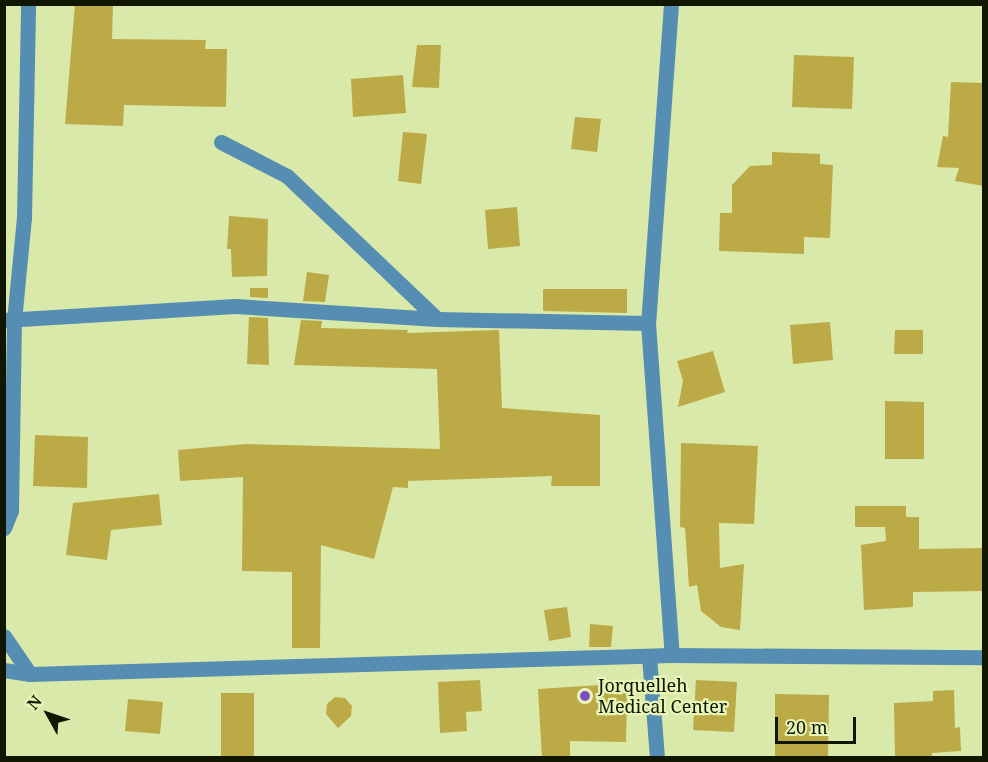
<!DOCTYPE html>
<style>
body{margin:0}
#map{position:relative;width:988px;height:762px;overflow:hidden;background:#d9e9aa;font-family:"Noto Serif",serif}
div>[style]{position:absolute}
.building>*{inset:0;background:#bcaa47}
.minor>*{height:15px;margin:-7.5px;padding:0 7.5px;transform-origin:7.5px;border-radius:7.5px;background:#568db2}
.dots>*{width:16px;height:16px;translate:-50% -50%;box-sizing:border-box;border:3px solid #e7f6b7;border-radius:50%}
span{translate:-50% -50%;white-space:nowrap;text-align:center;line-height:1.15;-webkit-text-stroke:4.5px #e7f6b7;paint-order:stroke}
.poi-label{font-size:18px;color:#111601}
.left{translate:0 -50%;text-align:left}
.frame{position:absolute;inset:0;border:6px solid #111601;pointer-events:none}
.north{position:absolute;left:18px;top:684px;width:60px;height:60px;-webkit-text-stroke:4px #e7f6b7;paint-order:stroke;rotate:310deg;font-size:16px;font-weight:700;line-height:24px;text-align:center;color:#111601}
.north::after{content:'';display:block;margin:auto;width:21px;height:27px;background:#111601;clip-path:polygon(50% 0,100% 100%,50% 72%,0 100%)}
.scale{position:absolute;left:775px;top:717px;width:81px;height:27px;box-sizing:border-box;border:3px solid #111601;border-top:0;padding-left:8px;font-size:18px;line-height:21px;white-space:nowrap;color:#111601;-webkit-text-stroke:4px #e7f6b7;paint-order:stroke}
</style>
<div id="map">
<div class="building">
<div style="clip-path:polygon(75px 4px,113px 4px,112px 39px,206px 40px,205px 49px,227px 49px,226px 107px,124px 105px,123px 126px,65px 124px)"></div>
<div style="clip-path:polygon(417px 45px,441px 45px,439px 88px,412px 87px)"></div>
<div style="clip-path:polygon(794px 55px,854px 57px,852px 109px,792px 107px)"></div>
<div style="clip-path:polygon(403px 75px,406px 113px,353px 117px,351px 79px)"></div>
<div style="clip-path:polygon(951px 82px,984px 83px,984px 186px,955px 181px,959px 168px,937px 167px,943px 136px,948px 137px)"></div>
<div style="clip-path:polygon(575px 117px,601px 119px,597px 152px,571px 149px)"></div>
<div style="clip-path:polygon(403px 132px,427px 134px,421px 184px,398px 181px)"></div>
<div style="clip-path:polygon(772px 152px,820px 154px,820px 164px,833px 165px,830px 238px,804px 237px,804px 254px,719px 251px,720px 213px,732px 213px,732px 185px,750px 166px,772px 165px)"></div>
<div style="clip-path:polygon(517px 207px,520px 246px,488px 249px,485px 210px)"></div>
<div style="clip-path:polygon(229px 216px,268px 219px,267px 276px,232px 277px,231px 249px,227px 249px)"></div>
<div style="clip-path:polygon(307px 272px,329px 275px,325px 302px,303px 301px)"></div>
<div style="clip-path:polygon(250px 288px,268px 288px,268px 298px,250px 297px)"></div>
<div style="clip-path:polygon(543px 289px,627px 289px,627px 313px,543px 311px)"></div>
<div style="clip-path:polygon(249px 317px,268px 318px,269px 365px,247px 364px)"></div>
<div style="clip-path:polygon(301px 320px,322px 321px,321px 328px,408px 330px,407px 333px,499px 330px,502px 408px,600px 415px,600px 486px,551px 486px,552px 476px,408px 481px,408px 488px,393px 487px,374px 559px,321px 545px,320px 648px,292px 648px,292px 572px,242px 571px,243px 477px,180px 481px,178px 450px,246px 444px,440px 449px,437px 369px,294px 365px)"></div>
<div style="clip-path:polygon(830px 322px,833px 360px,793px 364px,790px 325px)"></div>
<div style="clip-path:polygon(895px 330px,923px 330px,923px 354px,894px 354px)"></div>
<div style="clip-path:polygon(713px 351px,725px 392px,678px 407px,683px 381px,677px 361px)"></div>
<div style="clip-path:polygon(885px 401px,924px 402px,924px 459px,885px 459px)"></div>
<div style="clip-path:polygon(35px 435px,88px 437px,87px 488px,33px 486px)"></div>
<div style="clip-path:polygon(681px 443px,758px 446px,754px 524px,719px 523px,720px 568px,744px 564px,740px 630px,721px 627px,701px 611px,697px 585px,689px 587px,685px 528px,680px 527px)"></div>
<div style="clip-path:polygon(159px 494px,162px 525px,111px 530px,107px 560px,66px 555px,73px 503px)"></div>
<div style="clip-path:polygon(855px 506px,906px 506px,906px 517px,919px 517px,919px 549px,984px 548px,984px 591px,913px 592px,913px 607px,864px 610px,861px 545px,886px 541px,885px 527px,855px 527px)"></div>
<div style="clip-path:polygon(567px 607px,571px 637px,549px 641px,544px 610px)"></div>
<div style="clip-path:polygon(590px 624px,613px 626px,611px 647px,589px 647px)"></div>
<div style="clip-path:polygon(480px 680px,482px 711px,466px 712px,467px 731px,440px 733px,438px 682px)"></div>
<div style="clip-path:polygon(696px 680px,737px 682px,734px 732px,693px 730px)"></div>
<div style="clip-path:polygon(600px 685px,600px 692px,627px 693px,626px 742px,570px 741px,570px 758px,542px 758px,538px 689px)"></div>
<div style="clip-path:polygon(954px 690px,955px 728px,960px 727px,961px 751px,932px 753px,932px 758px,895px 758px,894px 703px,933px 701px,933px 691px)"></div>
<div style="clip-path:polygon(221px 693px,254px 693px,254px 758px,221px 758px)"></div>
<div style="clip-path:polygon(775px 694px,829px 695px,828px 758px,775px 758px)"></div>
<div style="clip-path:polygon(335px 697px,345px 698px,352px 706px,351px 716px,338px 728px,326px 714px,327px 704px)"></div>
<div style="clip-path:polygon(128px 699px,163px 702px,160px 734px,125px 731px)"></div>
</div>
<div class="minor">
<div style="left:671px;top:4px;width:320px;rotate:94.1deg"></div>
<div style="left:648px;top:323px;width:333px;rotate:85.9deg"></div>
<div style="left:221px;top:142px;width:74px;rotate:27.3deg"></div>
<div style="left:287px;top:176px;width:207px;rotate:43.6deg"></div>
<div style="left:437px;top:319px;width:211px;rotate:1.1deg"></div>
<div style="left:4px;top:320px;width:231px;rotate:-3.5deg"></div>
<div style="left:235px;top:306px;width:202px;rotate:3.7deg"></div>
<div style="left:4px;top:528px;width:18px;rotate:-68deg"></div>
<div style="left:11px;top:511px;width:190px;rotate:-89.1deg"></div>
<div style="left:14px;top:321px;width:103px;rotate:-84.5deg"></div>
<div style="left:24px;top:218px;width:214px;rotate:-88.9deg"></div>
<div style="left:4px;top:636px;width:46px;rotate:55.6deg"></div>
<div style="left:649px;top:656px;width:102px;rotate:85.5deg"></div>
<div style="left:4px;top:670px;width:26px;rotate:9deg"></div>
<div style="left:30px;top:674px;width:642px;rotate:-1.7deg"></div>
<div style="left:672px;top:655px;width:312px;rotate:0.4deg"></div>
</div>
<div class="dots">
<div style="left:585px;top:696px;background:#7f4dc5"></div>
</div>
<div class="poi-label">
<span class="left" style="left:598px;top:696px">Jorquelleh<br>Medical Center</span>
</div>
<div class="frame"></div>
<div class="north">N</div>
<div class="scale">20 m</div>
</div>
